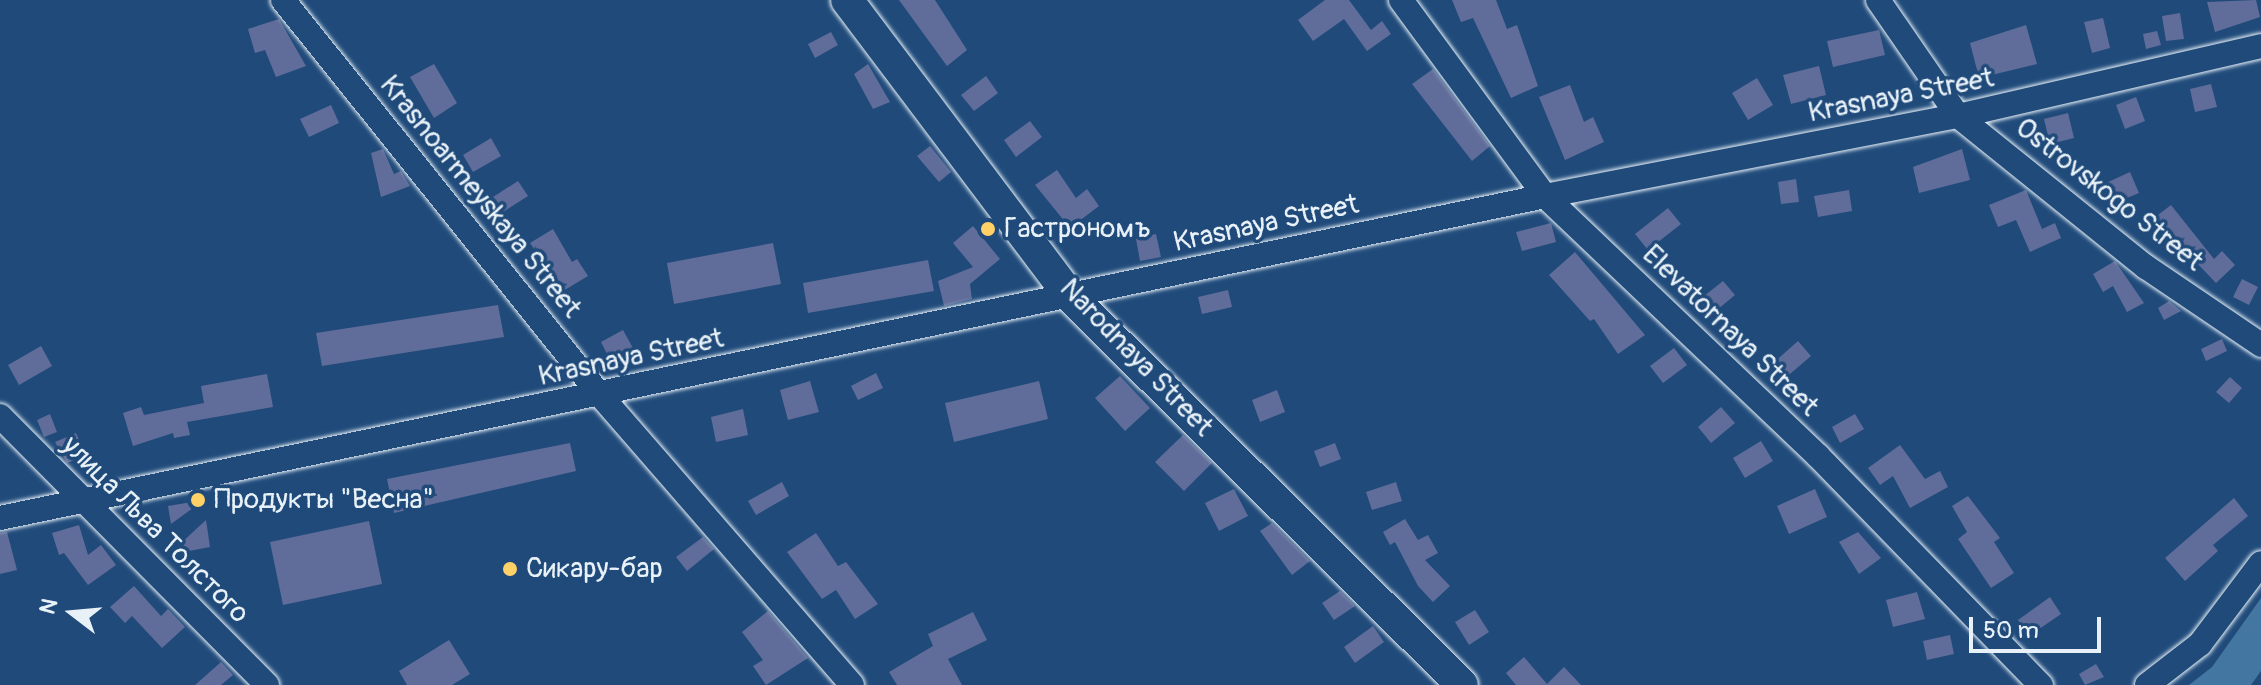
<!DOCTYPE html>
<meta charset="utf-8">
<style>
body{margin:0}
#map{position:relative;width:2261px;height:685px;overflow:hidden;background:#1f4a7a;font-family:Pangolin,sans-serif}
div>[style]{position:absolute}
.water>*{inset:0;background:#4376a0}
.building>*{inset:0;background:#606d9a}
.roads{filter:drop-shadow(0 0 2px #e8f1f8) drop-shadow(0 0 2px #e8f1f8)}
.minor>*{height:24px;margin:-12px;padding:0 12px;transform-origin:12px;border-radius:12px;background:#1f4a7a}
.major>*{height:32px;margin:-16px;padding:0 16px;transform-origin:16px;border-radius:16px;background:#1f4a7a}
.dots>*{width:22px;height:22px;translate:-50% -50%;box-sizing:border-box;border:4px solid #1f4a7a;border-radius:50%}
span{translate:-50% -50%;white-space:nowrap;text-align:center;line-height:1.15;-webkit-text-stroke:7px #1f4a7a;paint-order:stroke}
.street-label{font-size:28px;color:#e8f1f8}
.poi-label{font-size:28px;color:#e8f1f8}
.left{translate:0 -50%;text-align:left}
.north{position:absolute;left:32px;top:573px;width:80px;height:80px;-webkit-text-stroke:6px #1f4a7a;paint-order:stroke;rotate:286deg;font-size:22px;font-weight:700;line-height:32px;text-align:center;color:#e8f1f8}
.north::after{content:'';display:block;margin:auto;width:28px;height:36px;background:#e8f1f8;clip-path:polygon(50% 0,100% 100%,50% 72%,0 100%)}
.scale{position:absolute;left:1969px;top:617px;width:132px;height:36px;box-sizing:border-box;border:4px solid #e8f1f8;border-top:0;padding-left:10px;font-size:24px;line-height:28px;white-space:nowrap;color:#e8f1f8;-webkit-text-stroke:6px #1f4a7a;paint-order:stroke}
</style>
<div id="map">
<div class="water">
<div style="clip-path:polygon(2261px 598px,2261px 671px,2251px 685px,2189px 685px,2212px 667px)"></div>
</div>
<div class="building">
<div style="clip-path:polygon(899px 0,935px 0,967px 50px,947px 66px)"></div>
<div style="clip-path:polygon(1325px 0,1349px 0,1371px 30px,1382px 21px,1391px 34px,1367px 51px,1344px 19px,1313px 41px,1298px 20px)"></div>
<div style="clip-path:polygon(1452px 0,1496px 0,1507px 29px,1517px 25px,1538px 86px,1511px 98px,1473px 18px,1461px 22px)"></div>
<div style="clip-path:polygon(2256px 0,2260px 17px,2215px 32px,2207px 2px)"></div>
<div style="clip-path:polygon(2180px 13px,2184px 39px,2166px 41px,2162px 16px)"></div>
<div style="clip-path:polygon(2103px 18px,2110px 48px,2092px 53px,2084px 22px)"></div>
<div style="clip-path:polygon(279px 19px,306px 66px,276px 77px,265px 50px,255px 53px,248px 29px)"></div>
<div style="clip-path:polygon(2026px 25px,2037px 64px,1979px 78px,1970px 43px)"></div>
<div style="clip-path:polygon(1879px 30px,1885px 55px,1833px 67px,1827px 41px)"></div>
<div style="clip-path:polygon(2157px 31px,2161px 45px,2146px 49px,2143px 34px)"></div>
<div style="clip-path:polygon(831px 32px,838px 45px,815px 58px,808px 44px)"></div>
<div style="clip-path:polygon(434px 64px,457px 103px,434px 118px,410px 77px)"></div>
<div style="clip-path:polygon(868px 64px,890px 102px,873px 109px,854px 74px)"></div>
<div style="clip-path:polygon(1819px 66px,1826px 95px,1791px 104px,1783px 75px)"></div>
<div style="clip-path:polygon(1433px 69px,1490px 146px,1472px 161px,1412px 84px)"></div>
<div style="clip-path:polygon(986px 76px,998px 93px,974px 111px,961px 95px)"></div>
<div style="clip-path:polygon(1757px 78px,1773px 105px,1748px 120px,1732px 93px)"></div>
<div style="clip-path:polygon(2211px 84px,2217px 107px,2195px 112px,2190px 89px)"></div>
<div style="clip-path:polygon(1570px 85px,1584px 122px,1593px 117px,1604px 142px,1565px 160px,1539px 97px)"></div>
<div style="clip-path:polygon(2136px 97px,2145px 121px,2125px 129px,2116px 105px)"></div>
<div style="clip-path:polygon(331px 105px,339px 123px,309px 137px,300px 119px)"></div>
<div style="clip-path:polygon(2068px 113px,2074px 138px,2050px 144px,2044px 119px)"></div>
<div style="clip-path:polygon(1030px 121px,1042px 137px,1016px 157px,1004px 140px)"></div>
<div style="clip-path:polygon(491px 138px,501px 156px,473px 172px,463px 155px)"></div>
<div style="clip-path:polygon(930px 146px,951px 172px,939px 182px,917px 156px)"></div>
<div style="clip-path:polygon(383px 149px,394px 174px,401px 171px,410px 186px,381px 197px,371px 153px)"></div>
<div style="clip-path:polygon(1962px 149px,1970px 180px,1919px 193px,1913px 167px)"></div>
<div style="clip-path:polygon(1057px 170px,1076px 198px,1087px 189px,1099px 206px,1070px 228px,1035px 185px)"></div>
<div style="clip-path:polygon(2130px 172px,2139px 193px,2115px 203px,2106px 183px)"></div>
<div style="clip-path:polygon(1796px 179px,1799px 202px,1781px 204px,1778px 182px)"></div>
<div style="clip-path:polygon(518px 181px,528px 196px,503px 212px,493px 197px)"></div>
<div style="clip-path:polygon(1849px 190px,1852px 211px,1818px 217px,1814px 196px)"></div>
<div style="clip-path:polygon(2026px 190px,2042px 229px,2055px 223px,2061px 238px,2030px 252px,2016px 220px,1998px 227px,1989px 205px)"></div>
<div style="clip-path:polygon(2171px 205px,2214px 259px,2222px 251px,2235px 265px,2216px 283px,2193px 259px,2184px 266px,2150px 221px)"></div>
<div style="clip-path:polygon(1668px 208px,1681px 224px,1648px 250px,1635px 234px)"></div>
<div style="clip-path:polygon(1551px 223px,1556px 242px,1522px 251px,1516px 232px)"></div>
<div style="clip-path:polygon(973px 226px,1000px 259px,970px 284px,972px 299px,944px 306px,938px 281px,973px 267px,953px 243px)"></div>
<div style="clip-path:polygon(553px 229px,572px 262px,577px 259px,588px 276px,563px 291px,530px 243px)"></div>
<div style="clip-path:polygon(1156px 234px,1161px 257px,1140px 261px,1136px 239px)"></div>
<div style="clip-path:polygon(773px 243px,781px 284px,674px 304px,667px 263px)"></div>
<div style="clip-path:polygon(1575px 252px,1645px 335px,1618px 354px,1594px 319px,1590px 321px,1549px 275px)"></div>
<div style="clip-path:polygon(928px 260px,934px 291px,808px 313px,803px 283px)"></div>
<div style="clip-path:polygon(2115px 261px,2144px 303px,2127px 312px,2113px 286px,2103px 292px,2093px 274px)"></div>
<div style="clip-path:polygon(2242px 279px,2258px 287px,2249px 305px,2233px 297px)"></div>
<div style="clip-path:polygon(1723px 281px,1735px 295px,1711px 315px,1699px 300px)"></div>
<div style="clip-path:polygon(1228px 290px,1232px 307px,1202px 314px,1198px 297px)"></div>
<div style="clip-path:polygon(2169px 301px,2181px 311px,2164px 320px,2158px 308px)"></div>
<div style="clip-path:polygon(498px 305px,504px 337px,322px 366px,316px 333px)"></div>
<div style="clip-path:polygon(623px 330px,634px 350px,611px 362px,601px 342px)"></div>
<div style="clip-path:polygon(2222px 339px,2227px 351px,2206px 361px,2201px 349px)"></div>
<div style="clip-path:polygon(1798px 341px,1811px 356px,1783px 380px,1770px 366px)"></div>
<div style="clip-path:polygon(41px 346px,52px 366px,19px 385px,8px 365px)"></div>
<div style="clip-path:polygon(1674px 348px,1687px 365px,1663px 383px,1650px 366px)"></div>
<div style="clip-path:polygon(876px 373px,883px 388px,858px 400px,851px 386px)"></div>
<div style="clip-path:polygon(267px 374px,273px 407px,187px 422px,190px 435px,174px 438px,173px 433px,133px 446px,123px 413px,141px 407px,144px 415px,204px 403px,201px 386px)"></div>
<div style="clip-path:polygon(1120px 376px,1150px 408px,1125px 431px,1095px 398px)"></div>
<div style="clip-path:polygon(2230px 377px,2242px 388px,2229px 403px,2216px 392px)"></div>
<div style="clip-path:polygon(810px 381px,819px 412px,788px 420px,780px 390px)"></div>
<div style="clip-path:polygon(1039px 381px,1048px 419px,954px 442px,945px 403px)"></div>
<div style="clip-path:polygon(1277px 390px,1285px 412px,1260px 422px,1252px 400px)"></div>
<div style="clip-path:polygon(1721px 407px,1735px 423px,1711px 443px,1698px 427px)"></div>
<div style="clip-path:polygon(743px 409px,748px 435px,716px 442px,711px 417px)"></div>
<div style="clip-path:polygon(50px 414px,57px 432px,44px 437px,37px 420px)"></div>
<div style="clip-path:polygon(1855px 414px,1864px 429px,1840px 443px,1832px 427px)"></div>
<div style="clip-path:polygon(76px 433px,86px 455px,67px 463px,55px 442px)"></div>
<div style="clip-path:polygon(1183px 435px,1212px 463px,1184px 491px,1155px 462px)"></div>
<div style="clip-path:polygon(1761px 441px,1773px 461px,1745px 478px,1733px 458px)"></div>
<div style="clip-path:polygon(570px 443px,576px 471px,394px 513px,387px 479px)"></div>
<div style="clip-path:polygon(1335px 443px,1341px 459px,1320px 467px,1314px 451px)"></div>
<div style="clip-path:polygon(1900px 445px,1925px 479px,1940px 471px,1948px 487px,1910px 508px,1893px 476px,1880px 485px,1868px 468px)"></div>
<div style="clip-path:polygon(782px 482px,789px 496px,756px 515px,748px 501px)"></div>
<div style="clip-path:polygon(1396px 482px,1402px 501px,1372px 510px,1366px 492px)"></div>
<div style="clip-path:polygon(1234px 489px,1248px 516px,1219px 531px,1205px 503px)"></div>
<div style="clip-path:polygon(1815px 489px,1827px 517px,1789px 534px,1777px 506px)"></div>
<div style="clip-path:polygon(1968px 496px,2000px 538px,1994px 542px,2014px 573px,1991px 588px,1958px 539px,1967px 532px,1952px 506px)"></div>
<div style="clip-path:polygon(2234px 498px,2248px 516px,2213px 545px,2218px 551px,2185px 581px,2165px 558px)"></div>
<div style="clip-path:polygon(204px 500px,171px 524px,168px 506px)"></div>
<div style="clip-path:polygon(1405px 519px,1418px 540px,1428px 535px,1438px 553px,1425px 560px,1450px 586px,1433px 602px,1418px 586px,1395px 542px,1390px 545px,1383px 532px)"></div>
<div style="clip-path:polygon(206px 520px,210px 547px,168px 555px)"></div>
<div style="clip-path:polygon(369px 521px,382px 584px,283px 605px,270px 542px)"></div>
<div style="clip-path:polygon(1272px 523px,1310px 561px,1292px 575px,1260px 531px)"></div>
<div style="clip-path:polygon(79px 525px,88px 555px,101px 545px,116px 565px,88px 585px,64px 553px,59px 555px,52px 533px)"></div>
<div style="clip-path:polygon(7px 532px,17px 570px,0 574px,0 533px)"></div>
<div style="clip-path:polygon(1858px 532px,1881px 558px,1859px 574px,1839px 542px)"></div>
<div style="clip-path:polygon(816px 533px,838px 566px,846px 562px,878px 604px,855px 619px,836px 590px,822px 599px,787px 552px)"></div>
<div style="clip-path:polygon(703px 537px,714px 549px,687px 571px,676px 557px)"></div>
<div style="clip-path:polygon(134px 586px,161px 616px,168px 609px,185px 627px,162px 648px,132px 616px,125px 623px,110px 607px)"></div>
<div style="clip-path:polygon(1340px 591px,1355px 606px,1334px 620px,1322px 603px)"></div>
<div style="clip-path:polygon(1917px 592px,1925px 619px,1893px 627px,1886px 600px)"></div>
<div style="clip-path:polygon(2050px 597px,2061px 614px,2029px 636px,2018px 620px)"></div>
<div style="clip-path:polygon(1475px 610px,1489px 632px,1469px 645px,1455px 622px)"></div>
<div style="clip-path:polygon(768px 611px,808px 658px,766px 685px,753px 666px,763px 660px,742px 632px)"></div>
<div style="clip-path:polygon(973px 612px,987px 640px,948px 659px,962px 685px,897px 685px,889px 672px,933px 646px,928px 634px)"></div>
<div style="clip-path:polygon(1373px 626px,1384px 642px,1355px 663px,1344px 647px)"></div>
<div style="clip-path:polygon(1950px 635px,1954px 654px,1927px 660px,1923px 641px)"></div>
<div style="clip-path:polygon(449px 640px,470px 674px,452px 685px,407px 685px,399px 671px)"></div>
<div style="clip-path:polygon(1524px 657px,1547px 684px,1564px 667px,1581px 685px,1516px 685px,1506px 673px)"></div>
<div style="clip-path:polygon(221px 662px,233px 675px,221px 685px,195px 685px)"></div>
<div style="clip-path:polygon(2096px 664px,2104px 677px,2085px 685px,2079px 674px)"></div>
</div>
<div class="roads">
<div class="minor">
<div style="left:283px;top:0;width:506px;rotate:51.25deg"></div>
<div style="left:600px;top:395px;width:384px;rotate:49deg"></div>
<div style="left:1401px;top:0;width:243px;rotate:53.7deg"></div>
<div style="left:1545px;top:196px;width:377px;rotate:43.6deg"></div>
<div style="left:1818px;top:456px;width:320px;rotate:45.8deg"></div>
<div style="left:1878px;top:0;width:141px;rotate:55.4deg"></div>
<div style="left:1958px;top:116px;width:241px;rotate:38.8deg"></div>
<div style="left:2146px;top:267px;width:139px;rotate:34.1deg"></div>
<div style="left:0;top:416px;width:379px;rotate:45.2deg"></div>
<div style="left:0;top:518px;width:1578px;rotate:-11.77deg"></div>
<div style="left:1545px;top:196px;width:421px;rotate:-11deg"></div>
<div style="left:1958px;top:116px;width:311px;rotate:-13deg"></div>
<div style="left:2147px;top:685px;width:67px;rotate:-37.7deg"></div>
<div style="left:2200px;top:644px;width:101px;rotate:-53deg"></div>
</div>
<div class="major">
<div style="left:847px;top:0;width:371px;rotate:53deg"></div>
<div style="left:1070px;top:296px;width:552px;rotate:44.78deg"></div>
</div>
</div>
<div class="dots">
<div style="left:988px;top:229px;background:#ffd166"></div>
<div style="left:198px;top:500px;background:#ffd166"></div>
<div style="left:510px;top:569px;background:#ffd166"></div>
</div>
<div class="street-label">
<span style="left:1901px;top:96px;rotate:-11deg">Krasnaya Street</span>
<span style="left:2109px;top:195px;rotate:38deg">Ostrovskogo Street</span>
<span style="left:480px;top:197px;rotate:51deg">Krasnoarmeyskaya Street</span>
<span style="left:1266px;top:224px;rotate:-12deg">Krasnaya Street</span>
<span style="left:1730px;top:331px;rotate:44deg">Elevatornaya Street</span>
<span style="left:631px;top:358px;rotate:-12deg">Krasnaya Street</span>
<span style="left:1136px;top:358px;rotate:46deg">Narodnaya Street</span>
<span style="left:155px;top:530px;rotate:45deg">улица Льва Толстого</span>
</div>
<div class="poi-label">
<span class="left" style="left:1004px;top:229px">Гастрономъ</span>
<span class="left" style="left:214px;top:500px">Продукты "Весна"</span>
<span class="left" style="left:526px;top:569px">Сикару-бар</span>
</div>
<div class="north">N</div>
<div class="scale">50 m</div>
</div>
